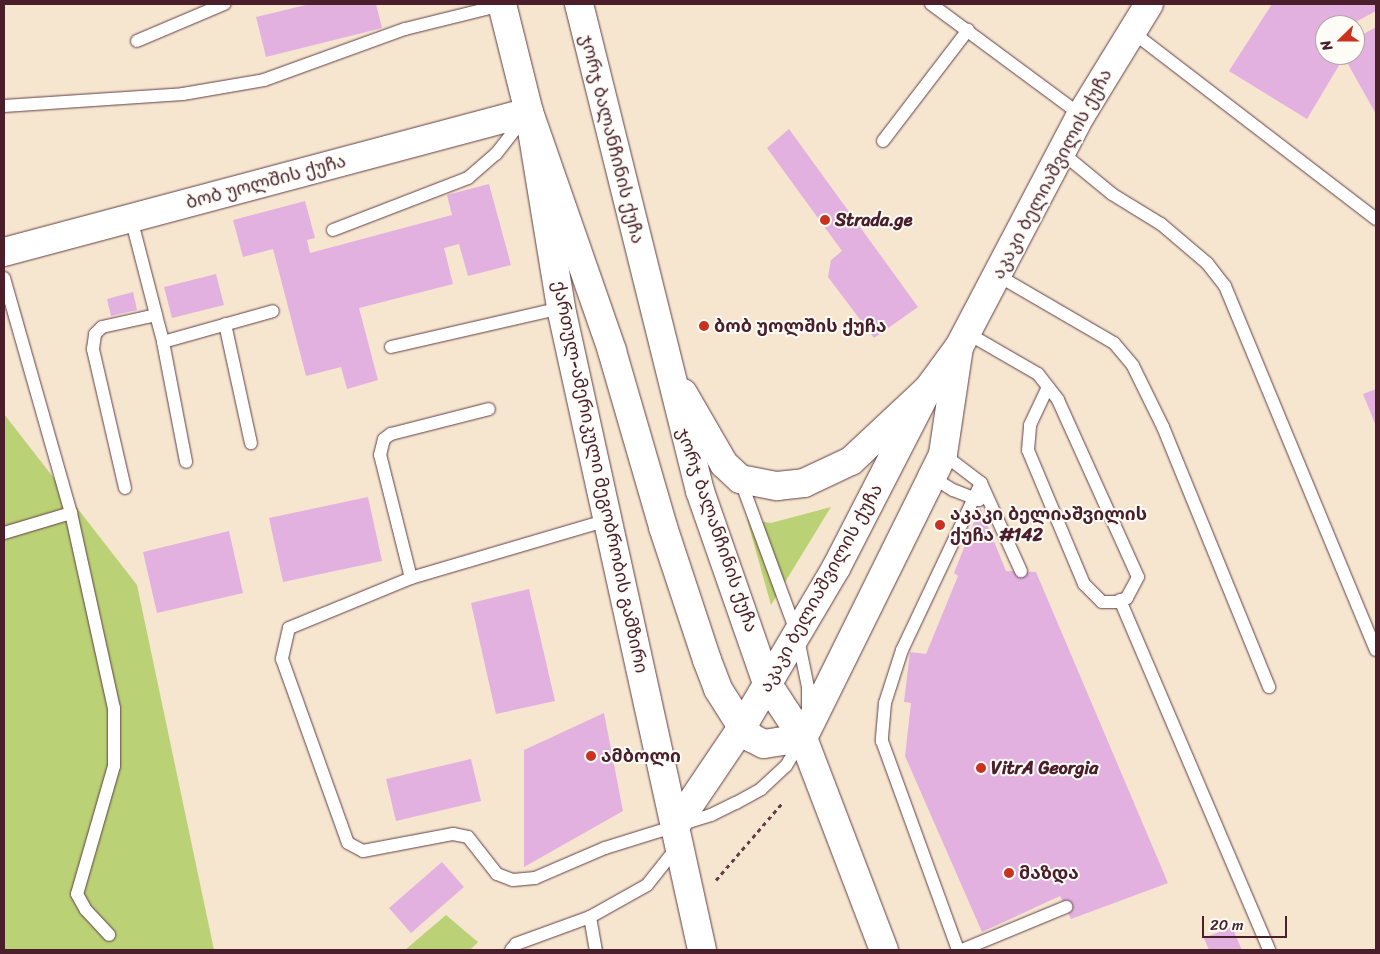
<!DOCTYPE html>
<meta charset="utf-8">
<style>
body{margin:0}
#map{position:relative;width:1380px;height:954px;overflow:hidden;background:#f6e6d0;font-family:Sriracha,"Noto Sans Georgian",sans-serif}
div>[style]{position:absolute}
.green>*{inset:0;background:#bad175}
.building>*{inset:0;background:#e2b1e0}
.path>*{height:3px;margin-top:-1.5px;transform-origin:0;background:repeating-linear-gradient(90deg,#643d44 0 4px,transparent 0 8px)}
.roads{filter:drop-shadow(0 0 1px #643d44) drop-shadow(0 0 1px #643d44)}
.lane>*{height:12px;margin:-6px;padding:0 6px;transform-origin:6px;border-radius:6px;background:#fff}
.secondary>*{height:28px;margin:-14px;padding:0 14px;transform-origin:14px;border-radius:14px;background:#fff}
.primary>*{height:28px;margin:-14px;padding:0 14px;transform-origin:14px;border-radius:14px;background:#fff}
.dots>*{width:14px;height:14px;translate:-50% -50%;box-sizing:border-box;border:2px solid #fdfcf7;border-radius:50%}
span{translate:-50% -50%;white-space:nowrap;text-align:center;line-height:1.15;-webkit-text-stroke:4px #fdfcf7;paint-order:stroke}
.street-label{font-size:18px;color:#4a1f2b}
.poi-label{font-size:18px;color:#4a1f2b;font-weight:700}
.left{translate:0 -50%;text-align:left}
.frame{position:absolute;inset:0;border:5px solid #4a1f2b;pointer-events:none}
.north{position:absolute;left:1315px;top:15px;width:50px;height:50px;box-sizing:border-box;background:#fdfcf7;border:1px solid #b5a4a5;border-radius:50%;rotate:248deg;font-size:14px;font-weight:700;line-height:20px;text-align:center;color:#4a1f2b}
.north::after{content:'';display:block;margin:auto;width:18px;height:22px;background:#c8321e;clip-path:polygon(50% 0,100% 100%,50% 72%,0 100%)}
.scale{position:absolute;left:1202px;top:916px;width:85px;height:22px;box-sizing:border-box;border:2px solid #4a1f2b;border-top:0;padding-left:6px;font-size:15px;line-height:18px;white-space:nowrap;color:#4a1f2b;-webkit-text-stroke:4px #fdfcf7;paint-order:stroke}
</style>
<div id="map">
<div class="green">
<div style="clip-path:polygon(4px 414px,137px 585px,214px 950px,4px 950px)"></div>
<div style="clip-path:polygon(831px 507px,771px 605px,747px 519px,771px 523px)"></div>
<div style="clip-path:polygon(446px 915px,478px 942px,470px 950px,405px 950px)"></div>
</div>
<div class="building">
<div style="clip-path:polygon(310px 4px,376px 4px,382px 28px,266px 57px,256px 17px)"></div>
<div style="clip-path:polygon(1272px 4px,1376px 4px,1376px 11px,1350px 25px,1325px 25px,1325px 55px,1355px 55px,1355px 39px,1376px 27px,1376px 114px,1344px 57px,1307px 119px,1229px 71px)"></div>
<div style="clip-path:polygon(789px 129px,918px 307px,874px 338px,828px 277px,831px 260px,842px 251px,767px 148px)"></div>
<div style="clip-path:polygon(489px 184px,511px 265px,468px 276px,459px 244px,444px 248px,453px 284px,359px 308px,378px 380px,347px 389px,341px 367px,306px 376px,273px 249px,243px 257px,233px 220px,305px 201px,315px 238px,307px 240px,310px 253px,452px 215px,447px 195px)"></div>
<div style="clip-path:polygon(216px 274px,224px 305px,172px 318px,164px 287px)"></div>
<div style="clip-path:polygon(133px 292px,137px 310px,111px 316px,107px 299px)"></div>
<div style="clip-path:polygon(1376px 389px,1376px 426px,1363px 394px)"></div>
<div style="clip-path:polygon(368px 497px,382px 561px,283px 582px,269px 518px)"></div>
<div style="clip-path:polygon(980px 507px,1006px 571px,1036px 572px,1168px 883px,1071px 919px,1060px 896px,982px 932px,905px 756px,911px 703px,904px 702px,910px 652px,926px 654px,958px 576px,954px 573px)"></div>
<div style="clip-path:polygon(229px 531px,243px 593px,157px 613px,143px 552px)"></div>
<div style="clip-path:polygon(529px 589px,555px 701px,496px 714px,471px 603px)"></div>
<div style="clip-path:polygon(604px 713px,623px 811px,524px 867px,524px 750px)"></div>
<div style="clip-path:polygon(471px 759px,481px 801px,396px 821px,386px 779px)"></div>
<div style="clip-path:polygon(442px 862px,464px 887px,411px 933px,389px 908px)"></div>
<div style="clip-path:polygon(1232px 927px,1242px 950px,1209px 950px,1204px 938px)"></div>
</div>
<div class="path">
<div style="left:716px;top:880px;width:103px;rotate:-49.3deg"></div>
</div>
<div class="roads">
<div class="lane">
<div style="left:931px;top:4px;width:187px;rotate:36.5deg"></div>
<div style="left:1131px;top:31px;width:309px;rotate:37.5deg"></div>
<div style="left:137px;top:41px;width:95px;rotate:-23deg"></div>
<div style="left:4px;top:106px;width:179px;rotate:-3.8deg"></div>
<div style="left:183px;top:94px;width:82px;rotate:-9.8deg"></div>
<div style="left:264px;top:80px;width:150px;rotate:-19.9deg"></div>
<div style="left:405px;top:29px;width:100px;rotate:-13.9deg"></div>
<div style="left:883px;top:141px;width:140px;rotate:-52.6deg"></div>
<div style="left:1061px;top:152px;width:66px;rotate:39.5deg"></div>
<div style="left:1112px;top:194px;width:57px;rotate:31.5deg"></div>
<div style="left:1161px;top:224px;width:60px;rotate:40.3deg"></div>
<div style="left:1207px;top:263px;width:29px;rotate:52deg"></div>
<div style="left:1225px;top:286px;width:394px;rotate:67.5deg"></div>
<div style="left:131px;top:218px;width:100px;rotate:75.5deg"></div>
<div style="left:333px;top:230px;width:145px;rotate:-21.1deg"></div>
<div style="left:468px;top:178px;width:37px;rotate:-41deg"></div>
<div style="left:496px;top:154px;width:46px;rotate:-52.1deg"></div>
<div style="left:997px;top:275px;width:135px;rotate:30.2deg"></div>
<div style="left:1114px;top:343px;width:30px;rotate:50deg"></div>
<div style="left:1133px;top:366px;width:68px;rotate:63.8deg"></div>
<div style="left:1163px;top:427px;width:281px;rotate:67.8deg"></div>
<div style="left:4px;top:278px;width:244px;rotate:74.1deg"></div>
<div style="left:71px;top:513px;width:200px;rotate:77.6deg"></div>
<div style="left:114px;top:708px;width:58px;rotate:90deg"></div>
<div style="left:114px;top:766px;width:133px;rotate:106.1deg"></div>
<div style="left:77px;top:894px;width:18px;rotate:61deg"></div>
<div style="left:86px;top:910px;width:34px;rotate:47deg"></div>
<div style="left:225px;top:324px;width:122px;rotate:77.7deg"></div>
<div style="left:967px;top:333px;width:82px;rotate:30deg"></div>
<div style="left:1038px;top:374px;width:33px;rotate:52deg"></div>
<div style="left:1058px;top:400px;width:194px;rotate:65.7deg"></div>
<div style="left:1138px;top:577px;width:24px;rotate:118deg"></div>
<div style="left:1127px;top:598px;width:12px;rotate:160deg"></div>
<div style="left:1116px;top:602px;width:14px;rotate:180deg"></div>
<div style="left:1102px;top:602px;width:25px;rotate:-135deg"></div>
<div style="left:1084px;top:584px;width:145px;rotate:-112.7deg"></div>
<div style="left:1028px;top:450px;width:25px;rotate:-85deg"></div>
<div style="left:1030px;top:425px;width:42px;rotate:-64.7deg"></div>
<div style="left:163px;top:342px;width:122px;rotate:79.1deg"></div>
<div style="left:391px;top:347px;width:174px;rotate:-12.9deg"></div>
<div style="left:943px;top:454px;width:48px;rotate:37.3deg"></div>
<div style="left:981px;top:483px;width:185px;rotate:115.3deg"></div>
<div style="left:902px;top:650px;width:56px;rotate:107.8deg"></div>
<div style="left:885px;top:703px;width:38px;rotate:95deg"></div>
<div style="left:882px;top:741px;width:222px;rotate:70deg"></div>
<div style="left:932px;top:477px;width:25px;rotate:32deg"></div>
<div style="left:953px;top:490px;width:28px;rotate:21deg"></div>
<div style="left:740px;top:479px;width:165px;rotate:69.8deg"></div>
<div style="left:797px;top:634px;width:54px;rotate:78.3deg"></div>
<div style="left:808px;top:687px;width:25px;rotate:90deg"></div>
<div style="left:981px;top:483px;width:97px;rotate:65.6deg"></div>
<div style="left:125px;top:488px;width:143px;rotate:-103deg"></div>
<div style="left:93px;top:349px;width:15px;rotate:-82deg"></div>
<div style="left:95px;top:334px;width:10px;rotate:-45deg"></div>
<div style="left:102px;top:327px;width:55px;rotate:-12.5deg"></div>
<div style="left:156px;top:315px;width:28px;rotate:75deg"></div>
<div style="left:163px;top:342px;width:114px;rotate:-15.7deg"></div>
<div style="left:608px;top:520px;width:205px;rotate:163.6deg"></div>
<div style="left:411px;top:578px;width:132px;rotate:157.7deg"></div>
<div style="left:289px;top:628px;width:32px;rotate:103deg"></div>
<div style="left:282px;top:659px;width:195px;rotate:70.3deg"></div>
<div style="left:348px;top:843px;width:17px;rotate:28deg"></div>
<div style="left:363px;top:851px;width:92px;rotate:-10.7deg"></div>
<div style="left:453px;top:834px;width:15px;rotate:11deg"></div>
<div style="left:468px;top:837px;width:47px;rotate:51.9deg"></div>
<div style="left:497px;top:874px;width:17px;rotate:21deg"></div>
<div style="left:513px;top:880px;width:22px;rotate:-5deg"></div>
<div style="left:535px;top:878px;width:76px;rotate:-23.2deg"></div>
<div style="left:605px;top:848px;width:111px;rotate:-17.3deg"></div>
<div style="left:711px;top:815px;width:28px;rotate:-26deg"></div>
<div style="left:736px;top:803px;width:29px;rotate:-29deg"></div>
<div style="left:761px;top:789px;width:34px;rotate:-43deg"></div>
<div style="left:786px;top:766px;width:31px;rotate:-59deg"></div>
<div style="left:4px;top:533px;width:70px;rotate:-16.6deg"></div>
<div style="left:411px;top:578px;width:127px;rotate:-104.1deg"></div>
<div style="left:380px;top:455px;width:16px;rotate:-76deg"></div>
<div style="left:384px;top:439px;width:9px;rotate:-36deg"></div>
<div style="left:391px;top:434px;width:101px;rotate:-14.3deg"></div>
<div style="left:1120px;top:600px;width:380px;rotate:66.9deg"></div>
<div style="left:590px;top:917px;width:34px;rotate:80deg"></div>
<div style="left:511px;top:950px;width:8px;rotate:-50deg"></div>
<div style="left:516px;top:944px;width:79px;rotate:-20deg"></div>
<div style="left:590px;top:917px;width:65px;rotate:-29.3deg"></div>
<div style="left:647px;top:885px;width:50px;rotate:-51.5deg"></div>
<div style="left:962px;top:950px;width:113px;rotate:-22.5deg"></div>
</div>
<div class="secondary">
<div style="left:4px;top:252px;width:543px;rotate:-14.93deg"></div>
<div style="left:529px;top:112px;width:253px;rotate:70.8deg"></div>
<div style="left:612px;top:351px;width:183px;rotate:73.8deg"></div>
<div style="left:663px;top:527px;width:140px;rotate:71.7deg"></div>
<div style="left:707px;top:660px;width:31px;rotate:69deg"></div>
<div style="left:718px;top:689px;width:45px;rotate:57.7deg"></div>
<div style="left:742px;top:727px;width:15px;rotate:48deg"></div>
<div style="left:752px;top:738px;width:13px;rotate:27deg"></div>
<div style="left:764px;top:744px;width:39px;rotate:-9deg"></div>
<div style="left:803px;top:738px;width:291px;rotate:-63.7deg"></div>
<div style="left:932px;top:477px;width:25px;rotate:-64deg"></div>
<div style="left:943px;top:454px;width:108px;rotate:-81.5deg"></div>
<div style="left:676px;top:825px;width:118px;rotate:-56deg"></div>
<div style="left:742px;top:727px;width:185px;rotate:-59.4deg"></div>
<div style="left:836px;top:568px;width:201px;rotate:-62.8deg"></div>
<div style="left:928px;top:389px;width:52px;rotate:-53.6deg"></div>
<div style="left:959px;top:347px;width:262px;rotate:-62.3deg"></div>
<div style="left:1081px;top:115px;width:130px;rotate:-58.5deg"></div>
</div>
<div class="primary">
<div style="left:502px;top:4px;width:111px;rotate:76deg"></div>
<div style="left:529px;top:112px;width:199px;rotate:80.7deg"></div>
<div style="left:561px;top:308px;width:657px;rotate:77.61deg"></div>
<div style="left:579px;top:4px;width:502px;rotate:76.05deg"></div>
<div style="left:700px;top:491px;width:203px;rotate:70.8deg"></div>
<div style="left:767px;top:683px;width:66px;rotate:56.8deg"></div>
<div style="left:803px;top:738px;width:227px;rotate:69.1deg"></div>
<div style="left:683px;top:393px;width:82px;rotate:60deg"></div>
<div style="left:724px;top:464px;width:22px;rotate:43deg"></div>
<div style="left:740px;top:479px;width:38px;rotate:11deg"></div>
<div style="left:777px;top:486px;width:27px;rotate:-6deg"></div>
<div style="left:804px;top:483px;width:52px;rotate:-25.1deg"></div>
<div style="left:851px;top:461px;width:105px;rotate:-43.1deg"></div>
</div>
</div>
<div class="dots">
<div style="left:825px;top:220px;background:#c8321e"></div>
<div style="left:704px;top:326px;background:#c8321e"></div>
<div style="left:940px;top:525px;background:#c8321e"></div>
<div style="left:591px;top:756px;background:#c8321e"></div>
<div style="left:981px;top:768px;background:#c8321e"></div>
<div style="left:1009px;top:873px;background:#c8321e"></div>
</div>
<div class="street-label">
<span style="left:612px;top:139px;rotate:76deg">ჯორჯ ბალანჩინის ქუჩა</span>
<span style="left:1052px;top:174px;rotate:-62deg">აკაკი ბელიაშვილის ქუჩა</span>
<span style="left:266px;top:182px;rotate:-15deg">ბობ უოლშის ქუჩა</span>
<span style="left:600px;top:477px;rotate:78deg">ქართულ-ამერიკული მეგობრობის გამზირი</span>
<span style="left:717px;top:530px;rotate:71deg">ჯორჯ ბალანჩინის ქუჩა</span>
<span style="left:821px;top:588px;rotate:-61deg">აკაკი ბელიაშვილის ქუჩა</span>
</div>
<div class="poi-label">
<span class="left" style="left:835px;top:220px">Strada.ge</span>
<span class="left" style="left:714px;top:326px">ბობ უოლშის ქუჩა</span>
<span class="left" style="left:950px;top:525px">აკაკი ბელიაშვილის<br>ქუჩა #142</span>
<span class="left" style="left:601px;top:756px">ამბოლი</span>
<span class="left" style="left:991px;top:768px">VitrA Georgia</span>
<span class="left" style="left:1019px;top:873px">მაზდა</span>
</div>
<div class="frame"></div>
<div class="north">N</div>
<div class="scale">20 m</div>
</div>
